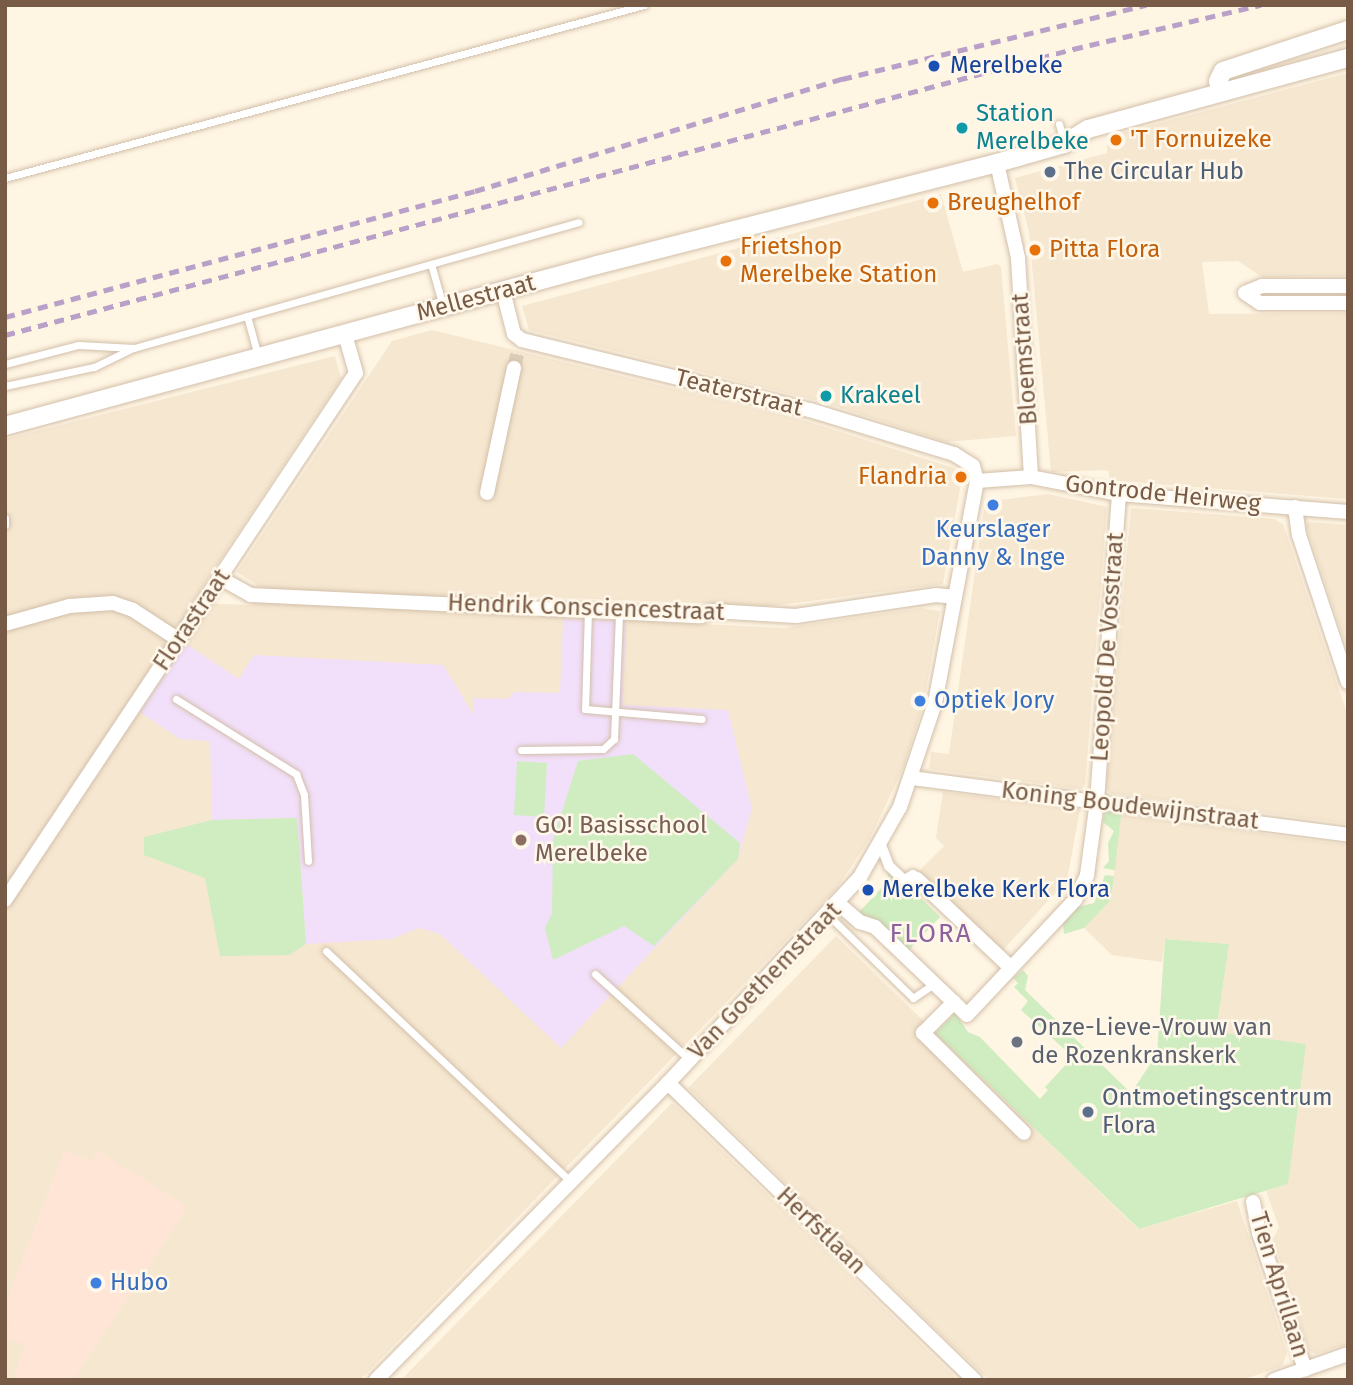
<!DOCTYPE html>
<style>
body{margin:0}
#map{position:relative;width:1353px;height:1385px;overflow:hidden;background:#fef5e2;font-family:"Fira Sans",sans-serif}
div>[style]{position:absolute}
.residential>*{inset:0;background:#f6e7d0}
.commercial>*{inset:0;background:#ffe5d5}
.education>*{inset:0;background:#f2dffa}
.green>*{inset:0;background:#cfedc0}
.minor-tunnel>*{height:14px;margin-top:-7px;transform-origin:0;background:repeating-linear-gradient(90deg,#dccebb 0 14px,transparent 0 21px)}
.roads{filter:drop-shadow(0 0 2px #d2bfaa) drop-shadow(0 0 2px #d2bfaa)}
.service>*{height:7px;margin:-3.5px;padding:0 3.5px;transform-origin:3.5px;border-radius:3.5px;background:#fff}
.pedestrian>*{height:10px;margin:-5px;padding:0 5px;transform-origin:5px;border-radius:5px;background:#fff}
.minor>*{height:14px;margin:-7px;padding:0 7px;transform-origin:7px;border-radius:7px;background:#fff}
.tertiary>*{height:18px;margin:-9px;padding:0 9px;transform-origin:9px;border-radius:9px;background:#fff}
.rail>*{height:4.5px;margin-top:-2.25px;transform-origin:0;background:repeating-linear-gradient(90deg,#b8a0c8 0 10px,transparent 0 17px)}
.dots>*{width:19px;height:19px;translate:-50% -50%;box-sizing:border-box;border:4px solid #fff8ea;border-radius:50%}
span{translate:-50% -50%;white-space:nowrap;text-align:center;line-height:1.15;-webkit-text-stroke:5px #fff8ea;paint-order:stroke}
.transit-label{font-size:24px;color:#164399}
.left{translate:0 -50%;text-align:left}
.culture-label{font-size:24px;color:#0d838f}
.food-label{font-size:24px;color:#c56008}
.right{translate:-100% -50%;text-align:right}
.service-label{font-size:24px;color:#4e5e75}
.street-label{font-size:24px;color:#785b46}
.shop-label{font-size:24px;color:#366cbe}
.education-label{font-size:24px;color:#785e54}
.worship-label{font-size:24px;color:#5b616d}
.neighbourhood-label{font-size:26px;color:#8c619c;letter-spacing:2px}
.frame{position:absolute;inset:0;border:7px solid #785b46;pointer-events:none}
</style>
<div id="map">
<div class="residential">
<div style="clip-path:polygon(1348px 73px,1348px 276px,1262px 277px,1238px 261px,1202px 262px,1209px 314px,1348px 313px,1348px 499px,1109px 480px,1109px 471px,1103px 470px,1051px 472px,1029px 232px,1015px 178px,1107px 153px,1107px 137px)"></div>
<div style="clip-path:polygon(941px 194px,963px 272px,998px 264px,1001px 267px,1016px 436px,946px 442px,819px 401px,529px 330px,522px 306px)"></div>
<div style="clip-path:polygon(432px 330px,806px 421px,963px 471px,943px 584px,770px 606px,472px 594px,468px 613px,784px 628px,921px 608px,940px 611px,923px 706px,904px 766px,869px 840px,836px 889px,360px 1380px,5px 1380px,5px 439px,335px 356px,341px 379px,200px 590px,218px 604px,253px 605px,257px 585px,237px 572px,392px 341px)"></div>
<div style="clip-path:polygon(1048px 494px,1107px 507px,1085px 785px,1081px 789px,929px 769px,931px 752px,949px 754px,985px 502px)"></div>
<div style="clip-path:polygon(1131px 508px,1274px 519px,1283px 524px,1348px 716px,1348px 824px,1110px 793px,1106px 788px)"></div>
<div style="clip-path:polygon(1307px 522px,1348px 525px,1348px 652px,1306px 525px)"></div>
<div style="clip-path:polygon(943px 792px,1080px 809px,1067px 880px,1001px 952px,918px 872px,944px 846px,936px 838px)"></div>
<div style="clip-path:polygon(1121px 815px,1348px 845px,1348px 1344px,1316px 1354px,1309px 1351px,1273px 1239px,1279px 1227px,1266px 1191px,1288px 1184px,1216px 1032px,1229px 944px,1165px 939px,1162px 962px,1112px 955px,1084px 928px,1111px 900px)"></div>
<div style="clip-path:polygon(836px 936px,1138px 1229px,1237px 1201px,1287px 1353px,1282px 1366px,1242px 1380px,989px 1380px,953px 1346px,688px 1088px)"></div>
<div style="clip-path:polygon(672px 1103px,675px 1105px,958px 1380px,401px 1380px)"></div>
</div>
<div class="commercial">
<div style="clip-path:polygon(97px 1150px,188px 1207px,73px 1380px,12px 1380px,25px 1345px,5px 1337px,10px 1322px,5px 1320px,5px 1305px,64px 1151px,93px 1161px)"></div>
</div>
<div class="education">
<div style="clip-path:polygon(563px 619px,626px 621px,623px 705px,728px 710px,752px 809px,738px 859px,561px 1048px,440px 934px,419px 928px,392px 939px,306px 944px,297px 818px,212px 820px,210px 741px,180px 739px,140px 712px,186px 644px,239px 679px,254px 655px,443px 665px,473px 714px,474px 698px,508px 699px,514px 692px,560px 693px)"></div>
</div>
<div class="green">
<div style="clip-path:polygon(633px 754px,740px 843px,738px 859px,654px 946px,624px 926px,553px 960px,545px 928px,552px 913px,553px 840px,578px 761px)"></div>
<div style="clip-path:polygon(517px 761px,547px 763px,544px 817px,514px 815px)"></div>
<div style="clip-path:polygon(1122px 807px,1115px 870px,1103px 868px,1109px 861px,1108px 843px,1114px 831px,1103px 822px,1105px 811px)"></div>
<div style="clip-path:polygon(297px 818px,306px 944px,289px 955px,220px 956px,205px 878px,144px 855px,144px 837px,212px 820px)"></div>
<div style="clip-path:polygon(887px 871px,905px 886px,913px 878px,926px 890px,920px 897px,940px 917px,909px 950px,878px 921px,868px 920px,859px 912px,889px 880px)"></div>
<div style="clip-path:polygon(1105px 875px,1114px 876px,1111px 900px,1084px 928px,1064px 934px,1063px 924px,1078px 907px,1094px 903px)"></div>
<div style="clip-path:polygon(1165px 939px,1229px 944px,1216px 1032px,1306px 1044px,1288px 1184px,1139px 1229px,935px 1033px,955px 1013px,968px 1032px,980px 1037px,1040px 1099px,1048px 1090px,1045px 1087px,1073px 1057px,1021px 1010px,1028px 1001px,1014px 987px,1018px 983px,1013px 978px,1023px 970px,1028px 976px,1025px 990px,1131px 1093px,1157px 1054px)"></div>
</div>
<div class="minor-tunnel">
<div style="left:514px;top:368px;width:17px;rotate:-77deg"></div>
</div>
<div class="roads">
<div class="service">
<div style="left:1059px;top:124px;width:20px;rotate:75deg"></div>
<div style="left:5px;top:178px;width:662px;rotate:-15.15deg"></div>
<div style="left:431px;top:264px;width:44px;rotate:74.1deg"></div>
<div style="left:247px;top:316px;width:41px;rotate:74.6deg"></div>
<div style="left:5px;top:364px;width:75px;rotate:-14.6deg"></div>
<div style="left:78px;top:345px;width:56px;rotate:3.1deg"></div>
<div style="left:134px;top:348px;width:462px;rotate:-15.8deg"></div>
<div style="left:5px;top:386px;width:91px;rotate:-12.1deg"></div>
<div style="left:94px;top:367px;width:43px;rotate:-26deg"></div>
<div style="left:5px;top:518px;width:7px;rotate:90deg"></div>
<div style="left:588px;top:610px;width:99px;rotate:91.7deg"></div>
<div style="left:585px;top:709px;width:117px;rotate:4.9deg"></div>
<div style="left:176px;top:699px;width:142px;rotate:32deg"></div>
<div style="left:296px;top:774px;width:22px;rotate:69deg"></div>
<div style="left:304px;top:795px;width:66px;rotate:86.5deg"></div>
<div style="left:521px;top:750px;width:82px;rotate:-0.7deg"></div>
<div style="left:603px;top:749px;width:15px;rotate:-42deg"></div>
<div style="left:614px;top:739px;width:127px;rotate:-87.7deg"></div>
<div style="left:828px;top:915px;width:119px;rotate:44.3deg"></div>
<div style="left:913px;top:998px;width:25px;rotate:-34deg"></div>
<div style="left:326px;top:951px;width:337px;rotate:43.3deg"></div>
<div style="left:595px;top:974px;width:128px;rotate:42.2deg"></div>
</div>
<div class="pedestrian">
<div style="left:881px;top:845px;width:22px;rotate:69deg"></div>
<div style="left:889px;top:866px;width:21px;rotate:43deg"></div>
<div style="left:904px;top:880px;width:10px;rotate:-29deg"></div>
<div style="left:913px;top:875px;width:6px;rotate:45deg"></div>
</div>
<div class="minor">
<div style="left:997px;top:163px;width:97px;rotate:77.5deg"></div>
<div style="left:1018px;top:258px;width:219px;rotate:86.6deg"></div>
<div style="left:1348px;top:286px;width:86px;rotate:180deg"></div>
<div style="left:1262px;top:286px;width:18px;rotate:158deg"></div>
<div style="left:1245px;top:293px;width:18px;rotate:34deg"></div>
<div style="left:1260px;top:303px;width:88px"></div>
<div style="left:503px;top:291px;width:44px;rotate:75.7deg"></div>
<div style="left:514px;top:334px;width:10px;rotate:37deg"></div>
<div style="left:522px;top:340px;width:296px;rotate:13.7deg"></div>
<div style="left:810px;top:410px;width:151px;rotate:17deg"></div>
<div style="left:954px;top:454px;width:22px;rotate:32deg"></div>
<div style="left:973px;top:466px;width:16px;rotate:75deg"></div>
<div style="left:977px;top:481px;width:54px;rotate:-4.2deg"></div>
<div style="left:1031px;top:477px;width:90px;rotate:10.9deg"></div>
<div style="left:1119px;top:494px;width:230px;rotate:4.5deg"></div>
<div style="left:487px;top:493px;width:128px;rotate:-77.8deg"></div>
<div style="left:1295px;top:507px;width:28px;rotate:82deg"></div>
<div style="left:1299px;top:535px;width:155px;rotate:71.6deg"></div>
<div style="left:220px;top:578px;width:35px;rotate:29deg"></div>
<div style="left:251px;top:595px;width:450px;rotate:2.7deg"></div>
<div style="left:701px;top:616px;width:13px;rotate:-23deg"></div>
<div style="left:713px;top:611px;width:83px;rotate:3.4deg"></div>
<div style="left:796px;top:616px;width:142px;rotate:-8.5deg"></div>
<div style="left:936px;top:595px;width:19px;rotate:6deg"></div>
<div style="left:5px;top:624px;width:66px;rotate:-15.7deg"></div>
<div style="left:69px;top:606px;width:44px;rotate:-3.9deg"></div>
<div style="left:113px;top:603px;width:21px;rotate:19deg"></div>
<div style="left:133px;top:610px;width:55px;rotate:33.1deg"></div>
<div style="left:912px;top:778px;width:440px;rotate:7.4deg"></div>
<div style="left:917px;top:879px;width:129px;rotate:43.4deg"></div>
<div style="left:5px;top:900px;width:633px;rotate:-56.34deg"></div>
<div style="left:356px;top:373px;width:41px;rotate:-105.8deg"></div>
<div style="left:839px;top:904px;width:28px;rotate:41deg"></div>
<div style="left:860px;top:922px;width:16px;rotate:18deg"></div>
<div style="left:875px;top:927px;width:127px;rotate:43.7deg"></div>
<div style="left:967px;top:1015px;width:158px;rotate:-46.8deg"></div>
<div style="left:1075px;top:900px;width:28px;rotate:-64deg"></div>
<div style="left:1087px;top:875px;width:75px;rotate:-82.3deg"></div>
<div style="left:1097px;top:801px;width:308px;rotate:-85.9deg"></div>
<div style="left:954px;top:1002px;width:44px;rotate:135deg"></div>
<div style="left:923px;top:1033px;width:142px;rotate:44.7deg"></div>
<div style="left:668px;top:1083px;width:427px;rotate:44.1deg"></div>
<div style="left:1253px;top:1202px;width:32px;rotate:79deg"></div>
<div style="left:1259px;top:1233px;width:144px;rotate:71.3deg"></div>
<div style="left:376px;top:1380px;width:417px;rotate:-45.5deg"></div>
<div style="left:668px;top:1083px;width:282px;rotate:-47deg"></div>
<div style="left:860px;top:877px;width:81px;rotate:-60.3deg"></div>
<div style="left:900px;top:807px;width:110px;rotate:-71.4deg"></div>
<div style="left:935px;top:703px;width:226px;rotate:-79.3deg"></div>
<div style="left:1274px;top:1380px;width:78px;rotate:-19.4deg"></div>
</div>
<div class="tertiary">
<div style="left:1221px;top:92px;width:11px;rotate:-105deg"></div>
<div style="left:1218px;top:81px;width:11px;rotate:-63deg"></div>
<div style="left:1223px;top:71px;width:132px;rotate:-18.2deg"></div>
<div style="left:5px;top:426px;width:614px;rotate:-15.21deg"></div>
<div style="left:597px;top:265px;width:413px;rotate:-14.3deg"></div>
<div style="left:997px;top:163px;width:70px;rotate:-15.8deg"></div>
<div style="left:1064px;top:144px;width:28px;rotate:-32deg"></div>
<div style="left:1088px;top:129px;width:270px;rotate:-15.3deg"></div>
</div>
</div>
<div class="rail">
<div style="left:5px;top:317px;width:487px;rotate:-15deg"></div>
<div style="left:475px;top:191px;width:384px;rotate:-17deg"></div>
<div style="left:842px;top:79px;width:313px;rotate:-13.7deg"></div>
<div style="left:5px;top:335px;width:1106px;rotate:-14.99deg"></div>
<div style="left:1073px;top:49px;width:193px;rotate:-13.2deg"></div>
</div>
<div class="dots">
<div style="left:934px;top:66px;background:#1a4fb4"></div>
<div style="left:962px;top:128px;background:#0f9aa8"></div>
<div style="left:1116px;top:140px;background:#e8710a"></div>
<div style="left:1050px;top:172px;background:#5c6f8a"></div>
<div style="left:933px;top:203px;background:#e8710a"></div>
<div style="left:1035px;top:250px;background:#e8710a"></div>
<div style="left:726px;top:261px;background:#e8710a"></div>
<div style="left:826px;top:396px;background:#0f9aa8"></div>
<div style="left:961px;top:477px;background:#e8710a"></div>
<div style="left:993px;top:505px;background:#3f7fe0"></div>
<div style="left:920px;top:701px;background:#3f7fe0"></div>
<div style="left:521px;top:840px;background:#8d6e63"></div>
<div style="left:868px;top:890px;background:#1a4fb4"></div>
<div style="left:1017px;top:1042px;background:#6b7280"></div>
<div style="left:1088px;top:1112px;background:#5c6f8a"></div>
<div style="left:96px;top:1283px;background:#3f7fe0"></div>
</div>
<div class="transit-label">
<span class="left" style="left:950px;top:66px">Merelbeke</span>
<span class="left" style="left:882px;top:890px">Merelbeke Kerk Flora</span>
</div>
<div class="culture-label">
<span class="left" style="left:976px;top:128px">Station<br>Merelbeke</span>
<span class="left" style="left:840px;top:396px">Krakeel</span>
</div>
<div class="food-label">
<span class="left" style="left:1130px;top:140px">'T Fornuizeke</span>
<span class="left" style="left:947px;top:203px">Breughelhof</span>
<span class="left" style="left:740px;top:261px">Frietshop<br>Merelbeke Station</span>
<span class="left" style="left:1049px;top:250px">Pitta Flora</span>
<span class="right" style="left:947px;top:477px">Flandria</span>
</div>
<div class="service-label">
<span class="left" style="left:1064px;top:172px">The Circular Hub</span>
<span class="left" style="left:1102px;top:1112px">Ontmoetingscentrum<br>Flora</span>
</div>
<div class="street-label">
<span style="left:476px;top:298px;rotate:-15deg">Mellestraat</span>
<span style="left:1025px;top:359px;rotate:-94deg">Bloemstraat</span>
<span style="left:739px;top:393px;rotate:14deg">Teaterstraat</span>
<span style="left:1163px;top:494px;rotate:6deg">Gontrode Heirweg</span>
<span style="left:586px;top:608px;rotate:2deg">Hendrik Consciencestraat</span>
<span style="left:192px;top:620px;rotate:-56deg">Florastraat</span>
<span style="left:1108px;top:647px;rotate:-86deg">Leopold De Vosstraat</span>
<span style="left:1130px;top:806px;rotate:7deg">Koning Boudewijnstraat</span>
<span style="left:765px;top:981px;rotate:-46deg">Van Goethemstraat</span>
<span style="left:821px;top:1231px;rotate:44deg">Herfstlaan</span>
<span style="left:1279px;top:1285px;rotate:73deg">Tien Aprillaan</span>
</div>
<div class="shop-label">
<span style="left:993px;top:544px">Keurslager<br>Danny &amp; Inge</span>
<span class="left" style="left:934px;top:701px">Optiek Jory</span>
<span class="left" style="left:110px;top:1283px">Hubo</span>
</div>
<div class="education-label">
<span class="left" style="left:535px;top:840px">GO! Basisschool<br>Merelbeke</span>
</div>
<div class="worship-label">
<span class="left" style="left:1031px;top:1042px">Onze-Lieve-Vrouw van<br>de Rozenkranskerk</span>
</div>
<div class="neighbourhood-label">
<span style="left:931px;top:934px">FLORA</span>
</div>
<div class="frame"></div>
</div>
